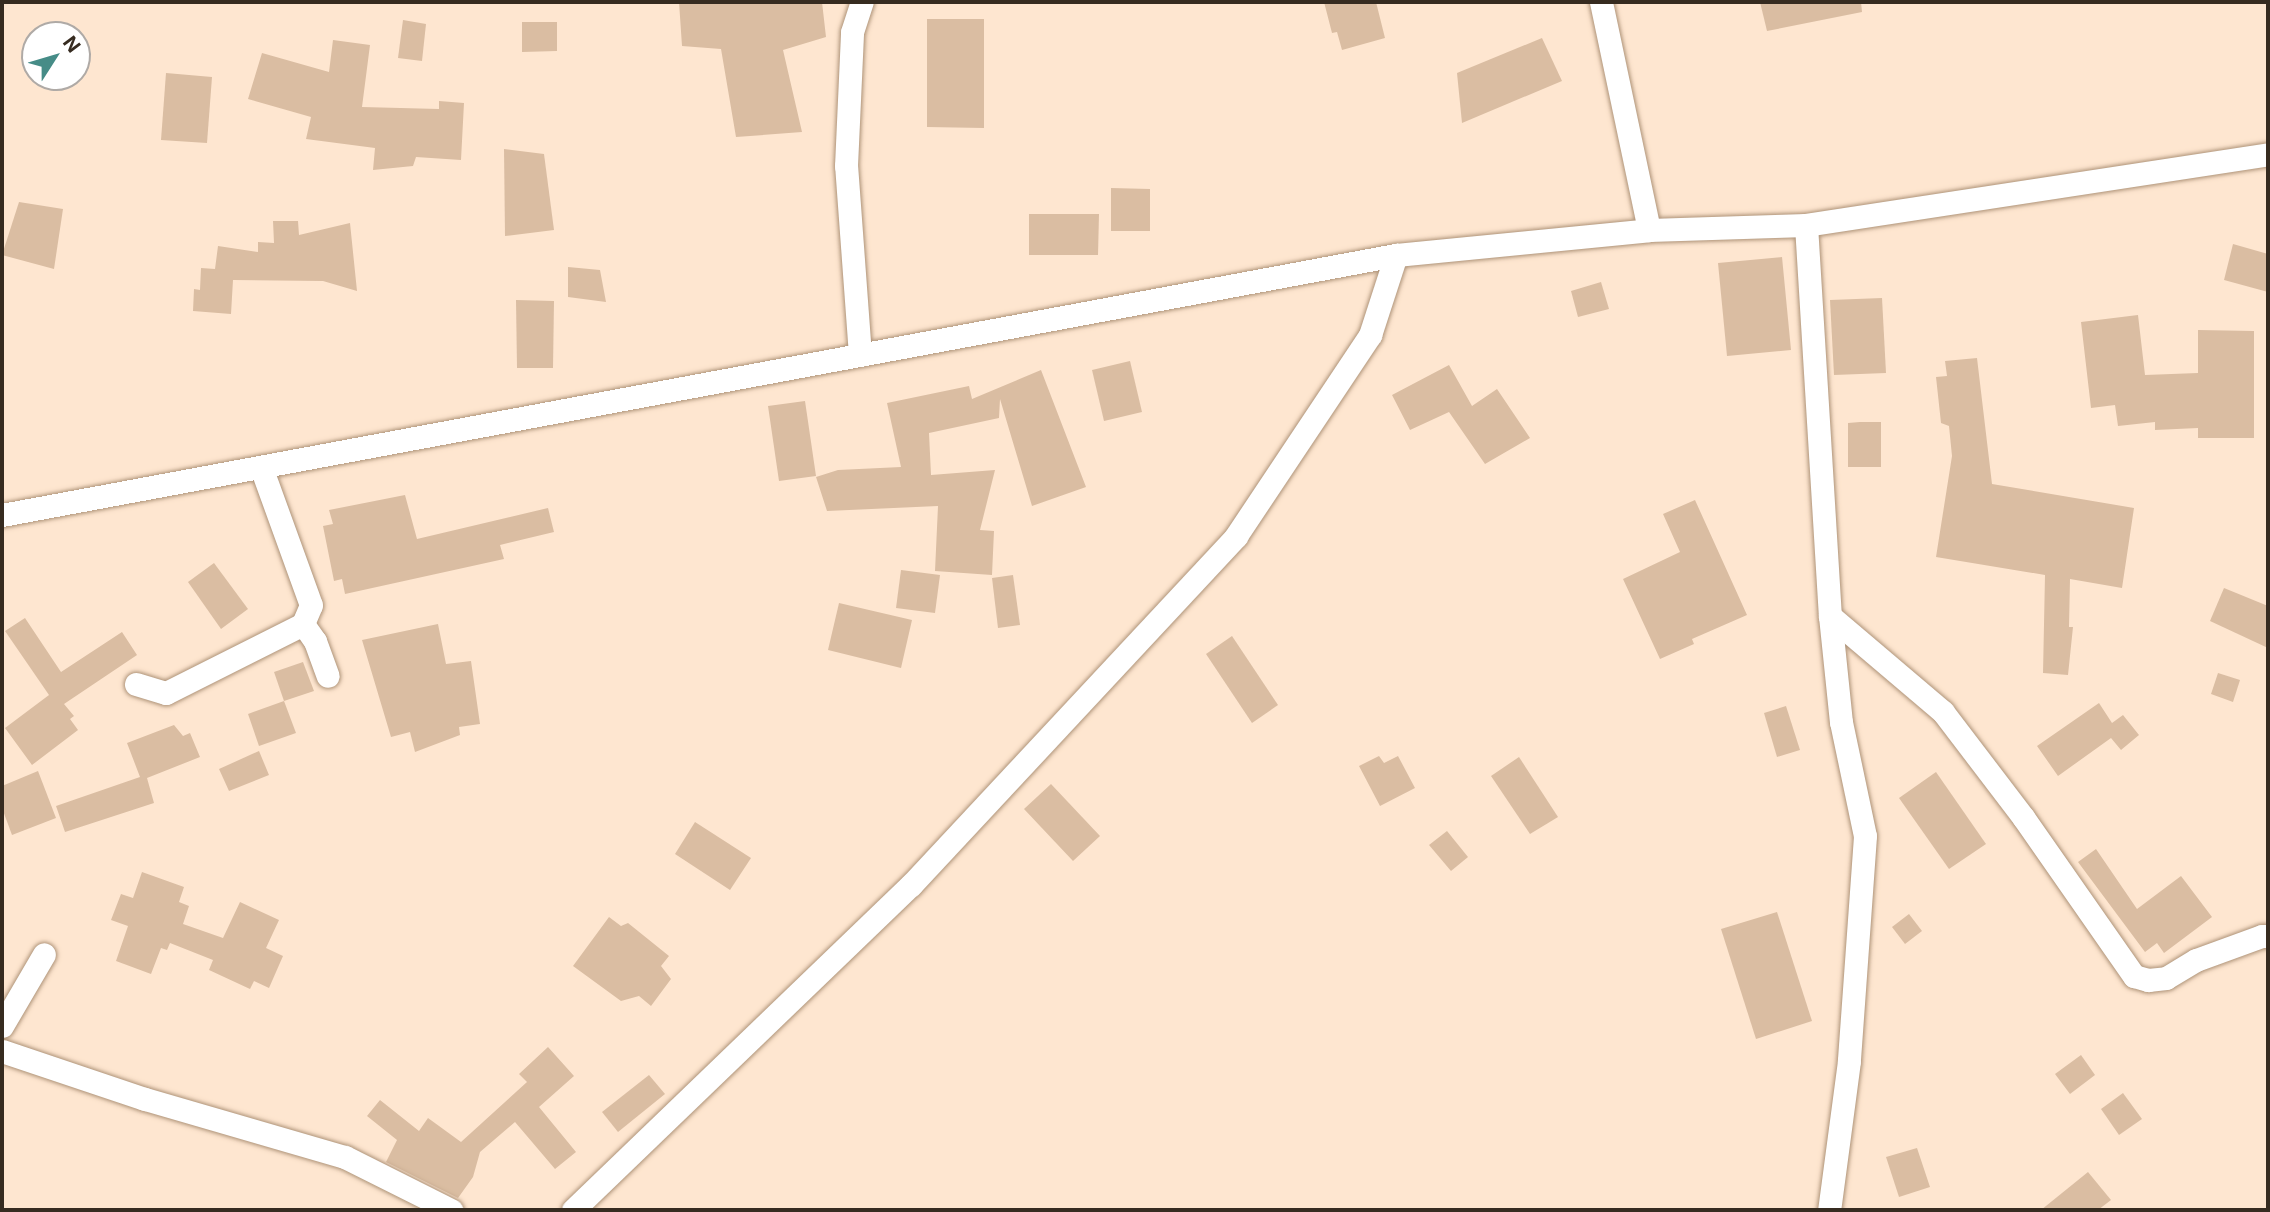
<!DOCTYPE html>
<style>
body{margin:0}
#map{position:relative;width:2270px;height:1212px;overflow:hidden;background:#fee6d0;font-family:Inter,sans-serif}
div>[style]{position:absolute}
.building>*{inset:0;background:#dabda2}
.roads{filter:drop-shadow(0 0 2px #ae9378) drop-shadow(0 0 2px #ae9378)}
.minor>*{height:23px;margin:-11.5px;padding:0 11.5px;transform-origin:11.5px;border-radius:11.5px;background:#fff}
span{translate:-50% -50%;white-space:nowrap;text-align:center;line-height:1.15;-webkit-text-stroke:5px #fff;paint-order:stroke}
.frame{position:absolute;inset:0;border:4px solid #362b20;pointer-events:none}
.north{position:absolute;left:21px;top:21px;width:70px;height:70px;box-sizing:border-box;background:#fff;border:2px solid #afaaa6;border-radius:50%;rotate:53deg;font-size:19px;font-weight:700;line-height:28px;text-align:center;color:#362b20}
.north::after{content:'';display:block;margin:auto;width:24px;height:32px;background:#468c87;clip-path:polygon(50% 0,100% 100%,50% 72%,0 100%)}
</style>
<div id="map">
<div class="building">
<div style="clip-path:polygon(679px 2px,822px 2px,826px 37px,783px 50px,802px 132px,736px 137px,721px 49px,682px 46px)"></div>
<div style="clip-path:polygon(1324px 2px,1376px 2px,1385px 38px,1342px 50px,1337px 32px,1332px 33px)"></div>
<div style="clip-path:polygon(1760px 2px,1861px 2px,1862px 12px,1767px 31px)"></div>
<div style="clip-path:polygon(927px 19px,984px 19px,984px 128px,927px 127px)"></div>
<div style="clip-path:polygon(403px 20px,426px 24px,422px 61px,398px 58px)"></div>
<div style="clip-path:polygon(522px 22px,557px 22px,557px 51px,522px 52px)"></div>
<div style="clip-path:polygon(1542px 38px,1562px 81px,1462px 123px,1457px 73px)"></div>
<div style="clip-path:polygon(333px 40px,370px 45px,362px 107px,439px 109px,439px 101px,464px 103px,461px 160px,416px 157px,413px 166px,373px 170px,375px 148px,306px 139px,311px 117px,248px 99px,262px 53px,329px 72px)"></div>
<div style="clip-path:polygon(166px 73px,212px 77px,207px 143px,161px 140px)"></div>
<div style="clip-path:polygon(504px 149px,544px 154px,554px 230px,505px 236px)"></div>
<div style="clip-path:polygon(1111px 188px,1150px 189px,1150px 231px,1111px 231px)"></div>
<div style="clip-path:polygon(19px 202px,63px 209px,54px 269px,2px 255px)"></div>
<div style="clip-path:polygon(1029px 214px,1099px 214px,1098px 255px,1029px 255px)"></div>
<div style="clip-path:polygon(273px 221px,298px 221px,299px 235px,350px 223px,357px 291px,323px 281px,233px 280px,231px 314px,193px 311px,194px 289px,200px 290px,201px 268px,215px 269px,218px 246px,258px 252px,258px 242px,274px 243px)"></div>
<div style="clip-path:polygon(2233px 244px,2268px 254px,2268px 292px,2224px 280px)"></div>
<div style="clip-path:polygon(1782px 257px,1791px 350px,1727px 356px,1718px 263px)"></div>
<div style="clip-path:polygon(568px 267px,600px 270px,606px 302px,568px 297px)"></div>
<div style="clip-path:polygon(1601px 282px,1609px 309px,1578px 317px,1571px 291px)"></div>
<div style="clip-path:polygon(1882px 298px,1886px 373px,1834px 375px,1830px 300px)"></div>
<div style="clip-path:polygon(516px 300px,554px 301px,553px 368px,517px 368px)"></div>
<div style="clip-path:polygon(2138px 315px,2145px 375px,2198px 373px,2198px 330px,2254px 331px,2254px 438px,2198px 438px,2198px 428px,2155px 430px,2155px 422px,2118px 426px,2115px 405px,2091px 408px,2081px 322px)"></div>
<div style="clip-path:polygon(1977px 358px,1992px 484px,2134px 508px,2122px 588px,2070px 579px,2069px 627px,2073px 627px,2068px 675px,2043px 673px,2045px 575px,1936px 557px,1952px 456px,1949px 426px,1941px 423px,1936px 377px,1947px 376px,1945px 361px)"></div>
<div style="clip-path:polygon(1130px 361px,1142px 412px,1104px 421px,1092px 370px)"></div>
<div style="clip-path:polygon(1449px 365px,1472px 406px,1497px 389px,1530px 438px,1485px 464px,1449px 412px,1410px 430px,1392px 395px)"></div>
<div style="clip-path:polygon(1041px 370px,1086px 487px,1032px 506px,1000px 399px,999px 418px,929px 433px,931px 475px,995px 470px,980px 530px,994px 531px,992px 575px,935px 571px,938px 506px,827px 511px,816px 477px,838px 470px,901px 467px,887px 403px,969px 386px,972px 399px)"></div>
<div style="clip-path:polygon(805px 401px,816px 476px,779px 481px,768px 406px)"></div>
<div style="clip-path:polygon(1860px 422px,1881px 422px,1881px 467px,1848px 467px,1848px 423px)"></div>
<div style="clip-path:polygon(405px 495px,417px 539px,548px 508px,554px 532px,500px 545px,504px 559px,345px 594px,342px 579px,334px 581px,323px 526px,333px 524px,329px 510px)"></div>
<div style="clip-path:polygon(1695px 500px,1747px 615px,1692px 639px,1694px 644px,1660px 659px,1623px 579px,1680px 552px,1663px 514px)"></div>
<div style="clip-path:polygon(214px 563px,248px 609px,221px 629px,188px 582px)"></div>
<div style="clip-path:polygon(901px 570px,940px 575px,935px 613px,896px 608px)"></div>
<div style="clip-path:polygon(1013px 575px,1020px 625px,998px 628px,992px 578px)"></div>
<div style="clip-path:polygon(2224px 588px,2268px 606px,2268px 648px,2210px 621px)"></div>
<div style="clip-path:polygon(839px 603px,912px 620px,901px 668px,828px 650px)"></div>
<div style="clip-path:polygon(25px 618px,61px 672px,122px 632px,137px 655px,64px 704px,74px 716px,70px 719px,78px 730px,32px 765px,5px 728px,49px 695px,5px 631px)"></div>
<div style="clip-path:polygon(438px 624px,446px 664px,471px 661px,480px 724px,459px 727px,460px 735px,415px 752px,410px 732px,391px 737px,362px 640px)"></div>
<div style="clip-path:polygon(1232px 636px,1278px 705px,1252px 723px,1206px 654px)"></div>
<div style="clip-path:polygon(303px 662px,314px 691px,284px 701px,274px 672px)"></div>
<div style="clip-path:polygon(2218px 673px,2240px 680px,2233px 702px,2211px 694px)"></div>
<div style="clip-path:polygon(284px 701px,296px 733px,259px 746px,248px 714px)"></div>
<div style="clip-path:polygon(2099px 703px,2112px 723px,2123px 715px,2139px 735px,2121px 750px,2111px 738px,2058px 776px,2037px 746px)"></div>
<div style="clip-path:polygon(1786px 706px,1800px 750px,1777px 757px,1764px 713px)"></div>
<div style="clip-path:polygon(174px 725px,183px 736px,190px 733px,200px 757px,147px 778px,154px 803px,65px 832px,56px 806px,140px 777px,127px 743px)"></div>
<div style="clip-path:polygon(259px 751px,269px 775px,229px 791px,219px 769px)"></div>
<div style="clip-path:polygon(1379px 756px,1384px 763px,1398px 756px,1415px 788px,1380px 806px,1359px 766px)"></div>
<div style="clip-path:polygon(1519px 757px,1558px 817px,1530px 834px,1491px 776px)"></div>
<div style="clip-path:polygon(38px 771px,56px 818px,12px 835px,2px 808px,2px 786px)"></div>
<div style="clip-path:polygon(1936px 772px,1986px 844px,1949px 869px,1899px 798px)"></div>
<div style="clip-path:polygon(1051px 784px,1100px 836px,1073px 861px,1024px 809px)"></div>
<div style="clip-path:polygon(695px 822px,751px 858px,730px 890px,675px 854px)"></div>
<div style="clip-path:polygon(1447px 831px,1468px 857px,1451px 871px,1429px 845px)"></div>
<div style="clip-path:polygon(2096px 849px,2137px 909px,2181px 876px,2212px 917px,2164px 953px,2157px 943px,2145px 952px,2078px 862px)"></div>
<div style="clip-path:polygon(142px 872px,184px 887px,179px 902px,189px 906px,183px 924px,223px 938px,240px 902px,279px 920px,266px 948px,283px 956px,269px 988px,254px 981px,250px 989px,209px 970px,213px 960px,170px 943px,167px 950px,161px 948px,151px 974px,116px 961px,128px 926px,111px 920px,121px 894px,133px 898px)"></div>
<div style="clip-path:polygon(1777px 912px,1812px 1021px,1756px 1039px,1721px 929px)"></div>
<div style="clip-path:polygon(1909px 914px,1922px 931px,1905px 944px,1892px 927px)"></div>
<div style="clip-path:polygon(609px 917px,621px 926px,628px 923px,669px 956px,661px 966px,671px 979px,651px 1006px,639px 996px,621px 1001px,573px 966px)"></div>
<div style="clip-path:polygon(548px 1047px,574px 1076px,539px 1107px,576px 1152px,555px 1169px,515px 1122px,480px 1152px,473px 1177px,458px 1198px,386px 1162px,397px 1140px,367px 1116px,380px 1100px,419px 1131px,428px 1118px,461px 1142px,527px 1082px,519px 1074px)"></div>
<div style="clip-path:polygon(2081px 1055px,2095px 1075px,2070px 1094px,2055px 1074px)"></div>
<div style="clip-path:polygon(649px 1075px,665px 1094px,618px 1132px,602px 1112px)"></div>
<div style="clip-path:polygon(2123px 1093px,2142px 1119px,2119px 1135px,2101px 1109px)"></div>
<div style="clip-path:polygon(1917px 1148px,1930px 1187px,1899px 1197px,1886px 1157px)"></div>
<div style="clip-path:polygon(2088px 1172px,2111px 1200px,2098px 1210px,2041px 1210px)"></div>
</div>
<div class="roads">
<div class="minor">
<div style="left:1601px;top:2px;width:233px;rotate:78.1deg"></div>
<div style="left:1806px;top:225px;width:392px;rotate:86.5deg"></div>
<div style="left:1830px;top:616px;width:107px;rotate:84.1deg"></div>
<div style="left:1841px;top:722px;width:116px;rotate:78.1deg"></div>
<div style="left:1865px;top:836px;width:226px;rotate:94.1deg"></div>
<div style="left:1849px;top:1061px;width:150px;rotate:97.6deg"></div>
<div style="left:860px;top:355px;width:190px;rotate:-94.2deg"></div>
<div style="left:846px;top:166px;width:134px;rotate:-87.4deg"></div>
<div style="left:852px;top:32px;width:32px;rotate:-72deg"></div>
<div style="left:261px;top:467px;width:147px;rotate:70.1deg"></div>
<div style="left:311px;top:605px;width:21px;rotate:113deg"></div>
<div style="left:303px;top:624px;width:21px;rotate:55deg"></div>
<div style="left:315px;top:641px;width:37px;rotate:70deg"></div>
<div style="left:2px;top:515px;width:1418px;rotate:-10.57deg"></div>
<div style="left:1396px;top:255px;width:254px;rotate:-5.6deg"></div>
<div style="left:1649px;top:230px;width:157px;rotate:-1.8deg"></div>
<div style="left:1806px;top:225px;width:467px;rotate:-8.7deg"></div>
<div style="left:1830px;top:616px;width:148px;rotate:40.3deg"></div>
<div style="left:1943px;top:712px;width:132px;rotate:52.7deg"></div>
<div style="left:2023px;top:817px;width:194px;rotate:55.1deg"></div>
<div style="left:2134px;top:976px;width:15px;rotate:16deg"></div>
<div style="left:2148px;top:980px;width:18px;rotate:-6deg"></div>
<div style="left:2166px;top:978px;width:35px;rotate:-31deg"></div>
<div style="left:2196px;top:960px;width:70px;rotate:-20deg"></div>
<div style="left:2262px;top:936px;width:6px"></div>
<div style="left:136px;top:684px;width:31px;rotate:17deg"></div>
<div style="left:166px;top:693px;width:153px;rotate:-26.7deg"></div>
<div style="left:2px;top:1026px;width:83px;rotate:-59.7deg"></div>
<div style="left:2px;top:1051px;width:151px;rotate:18.6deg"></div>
<div style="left:145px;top:1099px;width:208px;rotate:16.2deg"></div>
<div style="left:345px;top:1157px;width:119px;rotate:26.6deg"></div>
<div style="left:573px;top:1210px;width:469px;rotate:-43.9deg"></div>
<div style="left:911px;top:885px;width:477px;rotate:-47deg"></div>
<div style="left:1236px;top:536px;width:242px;rotate:-56.3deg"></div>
<div style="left:1370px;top:335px;width:84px;rotate:-72deg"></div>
</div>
</div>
<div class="frame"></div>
<div class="north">N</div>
</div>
